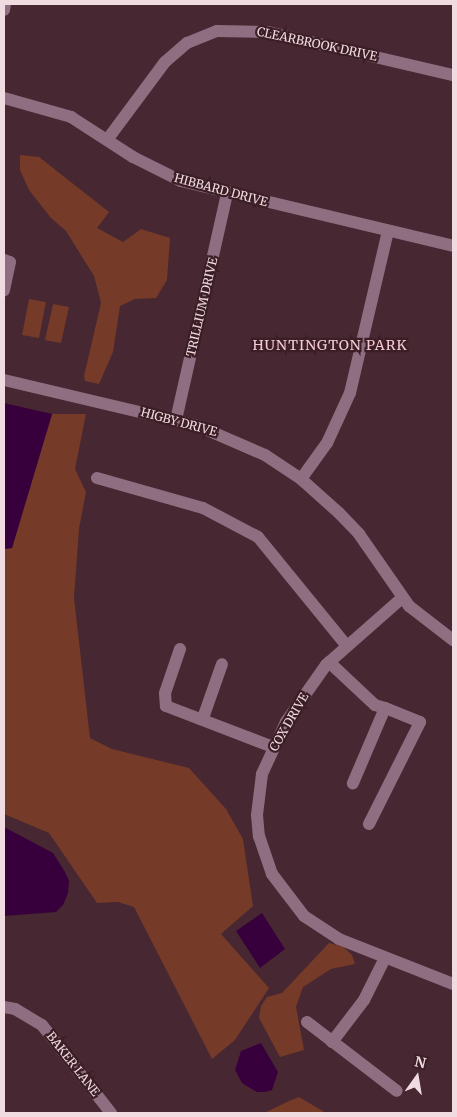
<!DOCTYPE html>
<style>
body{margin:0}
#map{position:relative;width:457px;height:1117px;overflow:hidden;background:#472731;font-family:Merriweather,serif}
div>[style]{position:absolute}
.green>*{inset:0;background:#753a28}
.water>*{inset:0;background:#37003c}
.minor>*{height:12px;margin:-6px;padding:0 6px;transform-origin:6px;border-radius:6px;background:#906e82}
span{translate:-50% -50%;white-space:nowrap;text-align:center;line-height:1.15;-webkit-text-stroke:4.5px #3c1e27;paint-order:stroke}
.street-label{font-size:12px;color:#f0dbe0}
.neighbourhood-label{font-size:14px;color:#f4cad4;letter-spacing:1px}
.frame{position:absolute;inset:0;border:5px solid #f0dbe0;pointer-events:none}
.north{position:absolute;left:392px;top:1052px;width:50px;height:50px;-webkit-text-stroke:4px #3c1e27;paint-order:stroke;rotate:13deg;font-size:14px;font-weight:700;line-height:20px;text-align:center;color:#f0dbe0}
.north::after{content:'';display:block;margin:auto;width:18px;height:22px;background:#f0dbe0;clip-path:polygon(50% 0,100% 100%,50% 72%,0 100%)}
</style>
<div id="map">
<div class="green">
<div style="clip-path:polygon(20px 155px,39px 157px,109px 212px,97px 228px,123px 242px,141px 229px,170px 238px,167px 280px,156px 298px,135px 299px,120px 306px,113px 352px,99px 384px,85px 381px,84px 376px,101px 303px,94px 276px,66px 231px,51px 218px,29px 190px,20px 170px)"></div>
<div style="clip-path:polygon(29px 299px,46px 302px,39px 338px,22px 335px)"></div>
<div style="clip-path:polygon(53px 304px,69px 307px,61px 343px,45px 340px)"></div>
<div style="clip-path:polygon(52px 414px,86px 414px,75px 469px,86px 492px,79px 529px,74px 598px,90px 738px,112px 749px,189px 768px,226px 809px,243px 839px,253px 906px,221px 934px,269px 988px,235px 1040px,212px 1059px,134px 907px,118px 902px,97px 903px,49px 833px,4px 814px,4px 549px,12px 548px)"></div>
<div style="clip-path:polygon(329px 943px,342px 946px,352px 955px,355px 964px,331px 969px,303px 987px,296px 1007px,304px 1050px,280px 1057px,259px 1018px,261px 1006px,267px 997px,282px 993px)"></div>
<div style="clip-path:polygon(299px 1097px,326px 1113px,264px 1113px,289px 1101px)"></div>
</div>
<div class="water">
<div style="clip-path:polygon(4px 403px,52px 414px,12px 548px,4px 549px)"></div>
<div style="clip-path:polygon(4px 827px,53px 853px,65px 872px,69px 881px,68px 893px,63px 905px,56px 912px,4px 916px)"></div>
<div style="clip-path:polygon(262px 913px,285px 949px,260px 968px,236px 931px)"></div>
<div style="clip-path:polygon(261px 1043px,278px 1072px,272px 1090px,265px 1092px,257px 1092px,242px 1083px,235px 1070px,241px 1051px)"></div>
</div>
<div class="minor">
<div style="left:4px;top:10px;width:6px;rotate:-81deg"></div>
<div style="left:4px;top:98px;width:70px;rotate:15.8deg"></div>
<div style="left:71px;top:117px;width:74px;rotate:32.8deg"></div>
<div style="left:133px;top:157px;width:54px;rotate:26.6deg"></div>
<div style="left:181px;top:181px;width:280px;rotate:13.4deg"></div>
<div style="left:107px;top:140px;width:97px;rotate:-53.4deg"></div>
<div style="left:165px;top:62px;width:29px;rotate:-41deg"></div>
<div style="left:187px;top:43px;width:32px;rotate:-22deg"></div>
<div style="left:217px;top:31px;width:51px;rotate:1.1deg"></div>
<div style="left:268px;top:32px;width:190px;rotate:13.1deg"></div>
<div style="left:4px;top:260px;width:6px;rotate:18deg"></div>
<div style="left:10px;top:262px;width:29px;rotate:102deg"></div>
<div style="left:4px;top:380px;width:199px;rotate:13.3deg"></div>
<div style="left:198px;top:426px;width:73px;rotate:23.4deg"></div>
<div style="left:265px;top:455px;width:43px;rotate:33.7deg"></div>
<div style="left:301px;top:479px;width:51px;rotate:41.8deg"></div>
<div style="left:339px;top:513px;width:29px;rotate:46deg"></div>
<div style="left:359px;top:534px;width:88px;rotate:55.2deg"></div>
<div style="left:409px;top:606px;width:56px;rotate:37.7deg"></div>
<div style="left:176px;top:420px;width:232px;rotate:-77.3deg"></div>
<div style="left:97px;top:478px;width:110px;rotate:15.8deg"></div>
<div style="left:203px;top:508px;width:62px;rotate:27.8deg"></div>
<div style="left:258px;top:537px;width:139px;rotate:50.8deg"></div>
<div style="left:301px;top:479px;width:44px;rotate:-54.2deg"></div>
<div style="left:327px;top:443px;width:55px;rotate:-65.3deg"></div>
<div style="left:350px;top:393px;width:166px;rotate:-76.8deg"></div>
<div style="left:402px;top:598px;width:101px;rotate:138.6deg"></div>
<div style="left:326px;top:665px;width:70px;rotate:125.1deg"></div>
<div style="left:286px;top:722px;width:57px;rotate:114.8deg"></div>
<div style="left:262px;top:774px;width:41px;rotate:97deg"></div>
<div style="left:257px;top:815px;width:21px;rotate:85deg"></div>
<div style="left:259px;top:836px;width:40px;rotate:71.1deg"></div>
<div style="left:272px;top:874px;width:53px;rotate:52.7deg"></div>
<div style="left:304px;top:916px;width:42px;rotate:33.3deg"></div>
<div style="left:339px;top:939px;width:123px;rotate:21.5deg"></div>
<div style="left:180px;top:649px;width:46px;rotate:108.8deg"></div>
<div style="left:165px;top:693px;width:13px;rotate:86deg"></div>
<div style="left:166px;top:706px;width:115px;rotate:21deg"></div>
<div style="left:329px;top:662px;width:63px;rotate:43.1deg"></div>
<div style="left:375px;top:705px;width:10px;rotate:17deg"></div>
<div style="left:385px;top:708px;width:82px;rotate:113.1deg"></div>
<div style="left:203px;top:718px;width:57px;rotate:-70.6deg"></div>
<div style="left:369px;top:824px;width:114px;rotate:-63.4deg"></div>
<div style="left:420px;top:722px;width:38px;rotate:-158deg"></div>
<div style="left:4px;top:1007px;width:11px;rotate:10deg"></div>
<div style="left:15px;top:1009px;width:31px;rotate:31deg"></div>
<div style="left:42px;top:1025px;width:112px;rotate:51.9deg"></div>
<div style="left:307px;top:1022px;width:113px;rotate:37.5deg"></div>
<div style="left:332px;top:1042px;width:53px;rotate:-52.7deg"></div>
<div style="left:364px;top:1000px;width:45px;rotate:-63.4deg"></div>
</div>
<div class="street-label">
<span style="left:317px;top:44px;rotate:12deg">CLEARBROOK DRIVE</span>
<span style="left:221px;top:190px;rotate:15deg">HIBBARD DRIVE</span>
<span style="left:202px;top:307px;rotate:-77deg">TRILLIUM DRIVE</span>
<span style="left:179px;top:422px;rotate:15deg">HIGBY DRIVE</span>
<span style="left:289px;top:722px;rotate:-60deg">COX DRIVE</span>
<span style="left:73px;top:1064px;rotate:52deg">BAKER LANE</span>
</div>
<div class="neighbourhood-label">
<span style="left:330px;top:345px">HUNTINGTON PARK</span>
</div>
<div class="frame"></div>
<div class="north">N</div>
</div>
